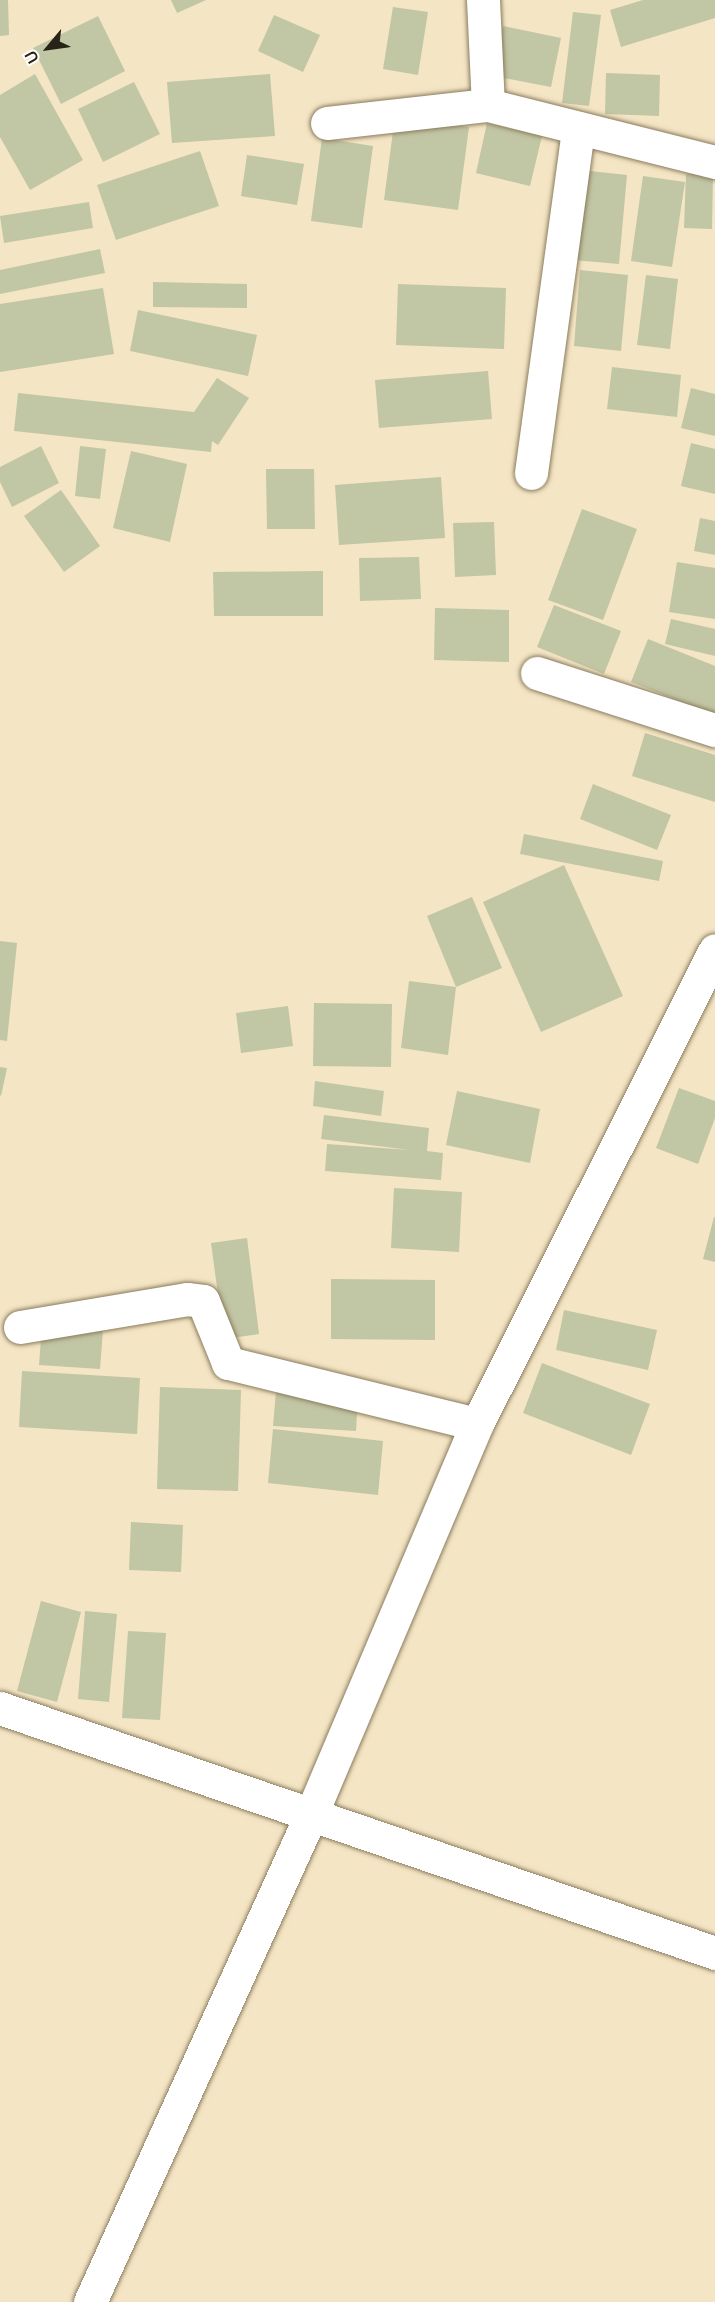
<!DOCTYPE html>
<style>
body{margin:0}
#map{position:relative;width:715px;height:2302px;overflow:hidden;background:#f4e5c4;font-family:"Nunito Sans",sans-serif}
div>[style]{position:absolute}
.building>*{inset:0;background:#c1c6a4}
.roads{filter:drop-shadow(0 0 2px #8a7c5e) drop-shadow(0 0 2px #8a7c5e)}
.minor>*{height:33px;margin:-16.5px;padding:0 16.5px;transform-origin:16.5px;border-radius:16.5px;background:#fff}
span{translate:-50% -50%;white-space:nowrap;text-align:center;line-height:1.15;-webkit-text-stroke:6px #fff;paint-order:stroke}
.north{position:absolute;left:18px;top:18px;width:60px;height:60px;-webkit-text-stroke:4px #fff;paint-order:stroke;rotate:241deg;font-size:16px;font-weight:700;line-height:24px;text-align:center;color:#292317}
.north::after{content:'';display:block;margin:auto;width:21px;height:27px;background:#292317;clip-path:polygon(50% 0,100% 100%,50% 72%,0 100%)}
</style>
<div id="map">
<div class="building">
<div style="clip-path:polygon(0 0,8px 0,9px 35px,0 36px)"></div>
<div style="clip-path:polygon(171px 0,206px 0,177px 13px)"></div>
<div style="clip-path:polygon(643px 0,715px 0,715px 18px,621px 47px,610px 10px)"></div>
<div style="clip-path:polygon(393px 7px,428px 12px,418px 75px,383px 69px)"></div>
<div style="clip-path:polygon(573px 12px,601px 15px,589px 106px,562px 103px)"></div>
<div style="clip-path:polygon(274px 15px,320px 35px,303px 72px,258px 51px)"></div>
<div style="clip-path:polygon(98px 16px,125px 71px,61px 104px,33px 48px)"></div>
<div style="clip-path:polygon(503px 26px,561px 38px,551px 87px,493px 76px)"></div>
<div style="clip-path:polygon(606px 73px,660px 75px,659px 116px,605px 114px)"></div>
<div style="clip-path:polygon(35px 74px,83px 160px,30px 190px,0 137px,0 95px)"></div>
<div style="clip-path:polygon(270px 74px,275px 136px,172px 143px,167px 82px)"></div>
<div style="clip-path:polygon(134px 82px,160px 134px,103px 162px,78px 109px)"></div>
<div style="clip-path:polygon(395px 116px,469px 127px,458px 210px,384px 200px)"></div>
<div style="clip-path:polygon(487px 123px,542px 136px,530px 186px,476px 173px)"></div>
<div style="clip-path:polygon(322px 138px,373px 146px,362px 228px,311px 221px)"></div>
<div style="clip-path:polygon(200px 151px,219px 206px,116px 240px,97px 185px)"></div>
<div style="clip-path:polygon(247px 155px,304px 164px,297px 205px,241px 196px)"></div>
<div style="clip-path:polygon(581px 170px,627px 175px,619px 264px,573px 260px)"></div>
<div style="clip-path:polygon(686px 174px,713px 175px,712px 229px,684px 228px)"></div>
<div style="clip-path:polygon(643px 176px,685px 182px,672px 267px,631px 261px)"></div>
<div style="clip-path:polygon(89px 202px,93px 228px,4px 243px,0 216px)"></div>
<div style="clip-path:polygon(100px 249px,105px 273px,0 294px,0 270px)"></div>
<div style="clip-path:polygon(580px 270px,628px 275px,621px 351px,574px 346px)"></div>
<div style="clip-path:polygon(646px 275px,678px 279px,670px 349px,637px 345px)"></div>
<div style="clip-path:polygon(153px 282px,247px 284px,247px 308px,153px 307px)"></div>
<div style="clip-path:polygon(398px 284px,506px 288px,504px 349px,396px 345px)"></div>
<div style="clip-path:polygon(103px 288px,114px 354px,0 372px,0 304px)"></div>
<div style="clip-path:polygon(138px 310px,257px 335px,248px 376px,130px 351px)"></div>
<div style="clip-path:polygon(612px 367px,681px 375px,677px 417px,607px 409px)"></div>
<div style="clip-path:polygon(488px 371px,492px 419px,379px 428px,375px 380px)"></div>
<div style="clip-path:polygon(217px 378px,249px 398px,218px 445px,212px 441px,211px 452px,14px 431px,18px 393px,194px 412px)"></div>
<div style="clip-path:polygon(691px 388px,715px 394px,715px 436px,681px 428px)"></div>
<div style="clip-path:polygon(691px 443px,715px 449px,715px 494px,681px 486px)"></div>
<div style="clip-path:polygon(41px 446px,59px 483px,12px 507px,0 482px,0 467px)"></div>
<div style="clip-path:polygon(80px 446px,106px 449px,100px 499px,75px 496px)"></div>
<div style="clip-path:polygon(131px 451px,187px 464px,170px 542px,113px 528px)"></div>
<div style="clip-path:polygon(266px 469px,314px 469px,315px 529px,267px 529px)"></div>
<div style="clip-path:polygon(441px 477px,445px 538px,339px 545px,335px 485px)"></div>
<div style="clip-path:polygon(61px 490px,100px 546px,64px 572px,24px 516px)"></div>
<div style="clip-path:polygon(582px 509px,637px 529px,603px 620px,548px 600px)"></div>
<div style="clip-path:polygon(700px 518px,715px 521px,715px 555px,694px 551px)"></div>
<div style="clip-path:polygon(494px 522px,496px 575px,455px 577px,453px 523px)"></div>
<div style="clip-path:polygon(419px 557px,421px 599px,360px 601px,359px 558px)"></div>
<div style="clip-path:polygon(677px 562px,715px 568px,715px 619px,669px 612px)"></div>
<div style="clip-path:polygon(323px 571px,323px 616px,214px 616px,213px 572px)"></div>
<div style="clip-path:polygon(554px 605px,621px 631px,604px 674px,537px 647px)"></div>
<div style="clip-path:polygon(435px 608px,509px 610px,509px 662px,434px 660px)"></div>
<div style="clip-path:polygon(671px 619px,715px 629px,715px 656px,665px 644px)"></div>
<div style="clip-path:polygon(648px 639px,715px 666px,715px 715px,631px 682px)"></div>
<div style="clip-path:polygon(645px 733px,715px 755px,715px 802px,632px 776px)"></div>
<div style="clip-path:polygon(593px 784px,671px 815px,657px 850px,580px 819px)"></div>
<div style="clip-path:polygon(524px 834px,663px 861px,659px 881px,520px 854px)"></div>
<div style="clip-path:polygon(564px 865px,623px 996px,541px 1032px,483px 902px)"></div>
<div style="clip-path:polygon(472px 897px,502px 968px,456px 987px,427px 916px)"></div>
<div style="clip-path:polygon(0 941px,17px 943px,7px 1041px,0 1040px)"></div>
<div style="clip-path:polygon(409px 981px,456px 987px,448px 1055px,401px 1048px)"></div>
<div style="clip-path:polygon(314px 1003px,392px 1004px,391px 1067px,313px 1066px)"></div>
<div style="clip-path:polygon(288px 1006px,293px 1046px,241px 1053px,236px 1013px)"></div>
<div style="clip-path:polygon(0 1067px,7px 1068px,1px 1096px,0 1095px)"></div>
<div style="clip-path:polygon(315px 1081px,384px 1091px,381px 1116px,313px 1106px)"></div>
<div style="clip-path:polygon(679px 1088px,715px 1101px,715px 1118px,698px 1164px,656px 1148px)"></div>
<div style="clip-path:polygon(457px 1091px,540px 1109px,530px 1163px,446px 1145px)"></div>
<div style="clip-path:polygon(324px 1115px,429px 1128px,427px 1151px,443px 1153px,441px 1180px,325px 1171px,327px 1144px,410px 1150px,321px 1139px)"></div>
<div style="clip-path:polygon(394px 1188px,462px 1192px,459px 1252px,391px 1248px)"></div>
<div style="clip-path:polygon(714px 1217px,715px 1217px,715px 1262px,703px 1259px)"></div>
<div style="clip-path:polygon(247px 1238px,259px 1334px,224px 1339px,211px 1243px)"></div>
<div style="clip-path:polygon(331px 1279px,435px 1280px,435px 1340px,331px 1339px)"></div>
<div style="clip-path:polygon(564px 1310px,657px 1330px,648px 1370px,556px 1350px)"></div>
<div style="clip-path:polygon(42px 1326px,103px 1330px,100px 1369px,39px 1365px)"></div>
<div style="clip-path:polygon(542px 1363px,650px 1404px,631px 1455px,523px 1413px)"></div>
<div style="clip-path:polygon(22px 1371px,140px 1378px,137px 1434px,19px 1427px)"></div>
<div style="clip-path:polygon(160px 1387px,241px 1390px,238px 1491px,157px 1489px)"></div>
<div style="clip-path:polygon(276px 1391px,358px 1397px,356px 1431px,273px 1426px)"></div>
<div style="clip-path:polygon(273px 1429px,383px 1441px,378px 1495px,268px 1483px)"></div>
<div style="clip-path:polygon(131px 1522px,183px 1525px,181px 1572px,129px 1570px)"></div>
<div style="clip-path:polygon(41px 1601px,81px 1612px,57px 1702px,17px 1691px)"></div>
<div style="clip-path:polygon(85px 1611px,117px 1614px,109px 1702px,78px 1699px)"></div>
<div style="clip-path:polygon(128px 1631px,166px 1633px,160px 1720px,122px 1718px)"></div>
</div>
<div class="roads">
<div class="minor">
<div style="left:483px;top:0;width:105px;rotate:87.3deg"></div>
<div style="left:488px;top:105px;width:234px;rotate:14.1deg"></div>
<div style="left:327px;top:123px;width:162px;rotate:-6.4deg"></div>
<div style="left:531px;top:473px;width:348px;rotate:-82.2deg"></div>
<div style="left:537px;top:673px;width:187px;rotate:17.8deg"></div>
<div style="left:20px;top:1327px;width:169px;rotate:-9.5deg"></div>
<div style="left:187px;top:1299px;width:16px;rotate:7deg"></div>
<div style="left:203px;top:1301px;width:67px;rotate:68deg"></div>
<div style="left:228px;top:1363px;width:256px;rotate:13.8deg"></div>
<div style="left:0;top:1708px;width:756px;rotate:18.91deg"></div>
<div style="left:90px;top:2302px;width:533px;rotate:-65.6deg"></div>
<div style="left:310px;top:1817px;width:427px;rotate:-67deg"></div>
<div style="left:477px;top:1424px;width:530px;rotate:-63.34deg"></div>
</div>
</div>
<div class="north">U</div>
</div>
